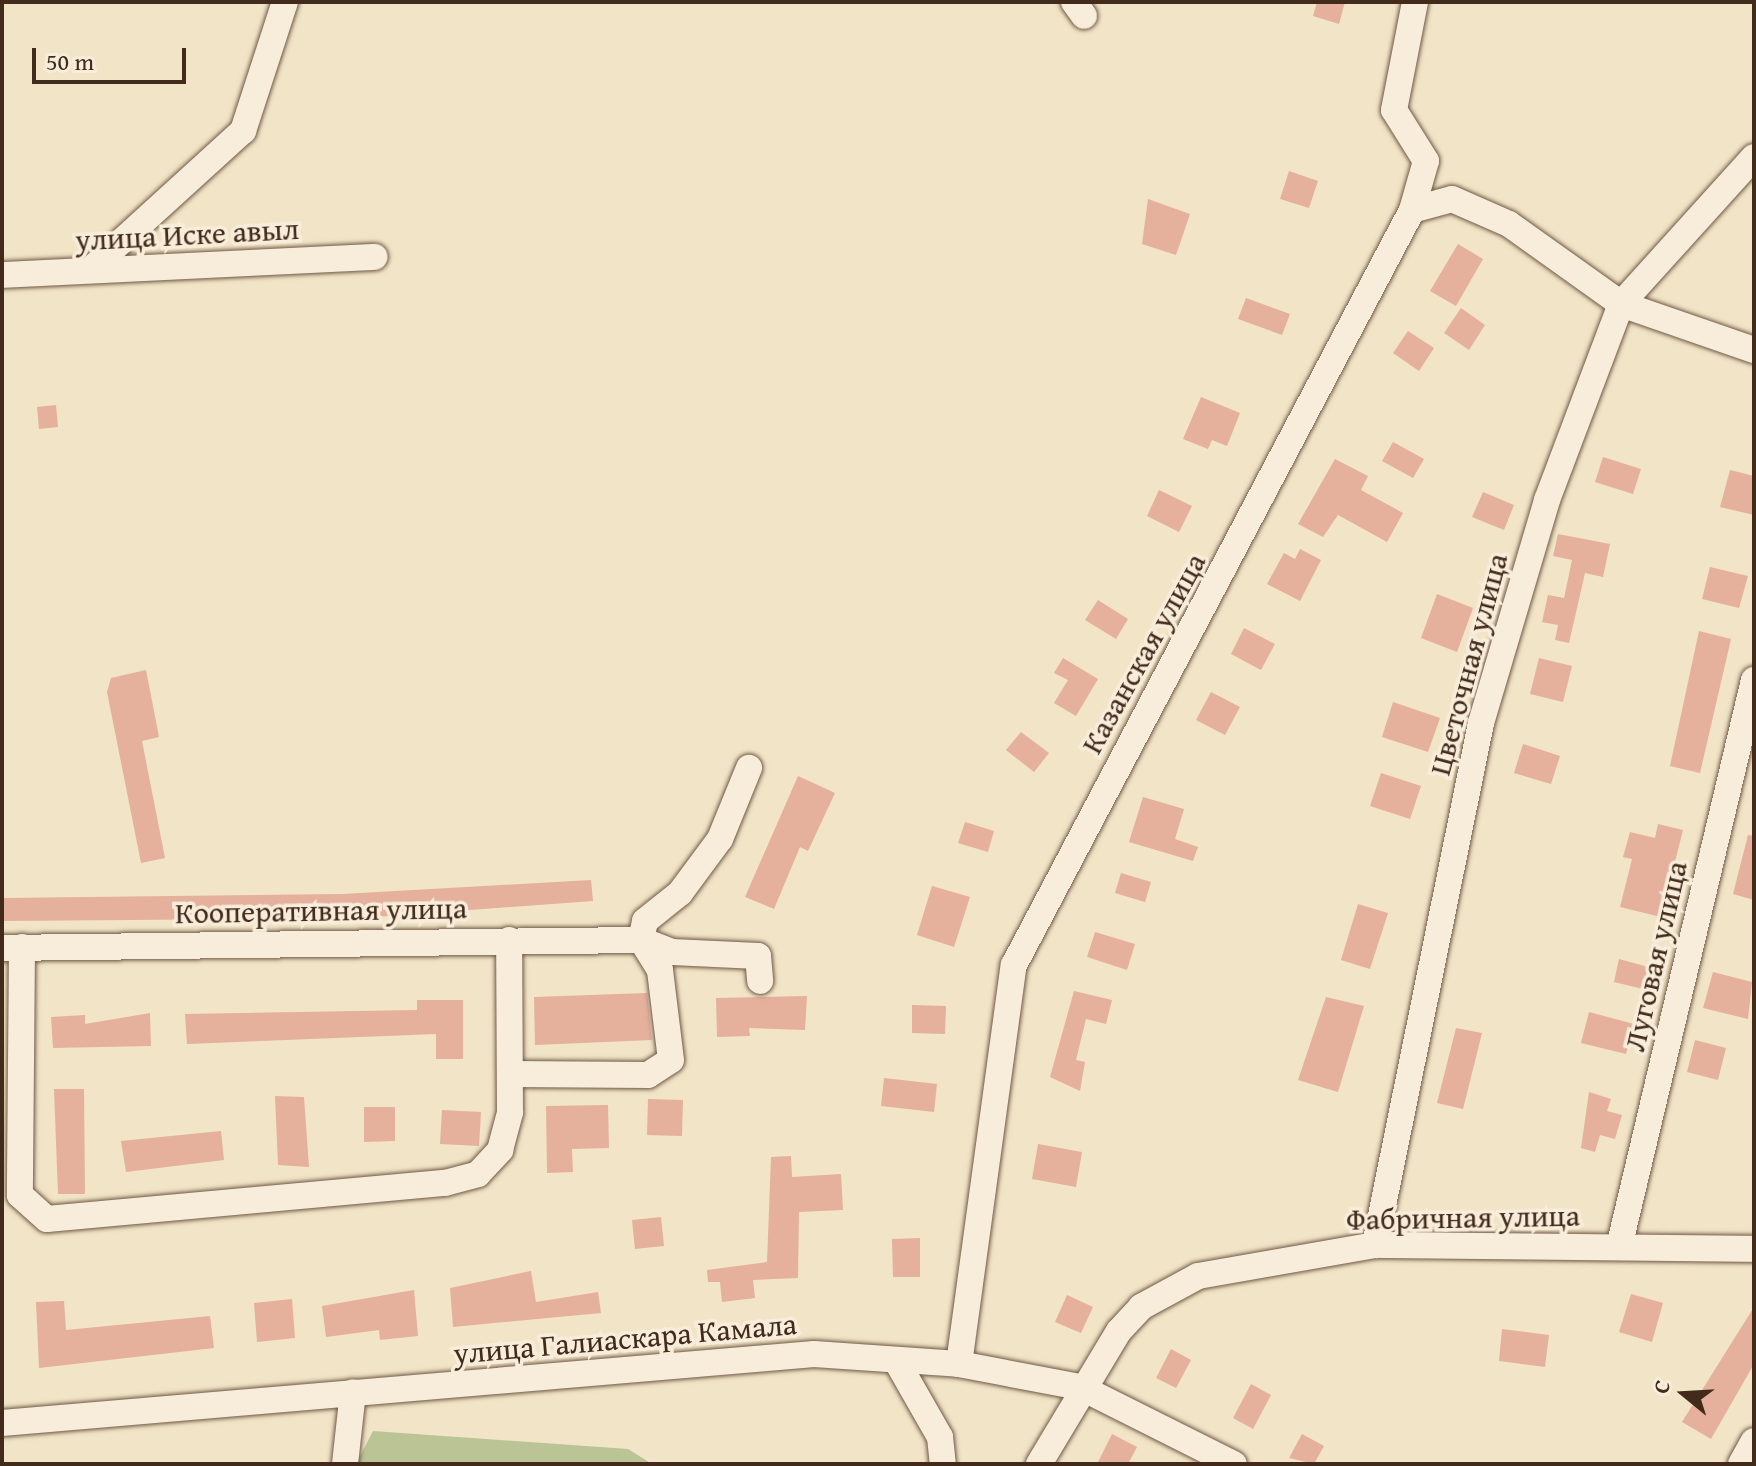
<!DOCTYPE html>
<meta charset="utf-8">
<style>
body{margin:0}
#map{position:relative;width:1756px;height:1466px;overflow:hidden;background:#f2e4c6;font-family:"Gentium Book Plus",serif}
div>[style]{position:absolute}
.green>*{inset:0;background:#bac495}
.building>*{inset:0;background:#e5b09c}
.roads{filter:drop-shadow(0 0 2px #6f5946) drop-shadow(0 0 2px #6f5946)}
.minor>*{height:26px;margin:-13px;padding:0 13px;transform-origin:13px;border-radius:13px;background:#f7edda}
span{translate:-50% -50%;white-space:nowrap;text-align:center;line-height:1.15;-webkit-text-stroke:7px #f7edda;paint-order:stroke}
.street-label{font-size:30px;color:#432b1b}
.frame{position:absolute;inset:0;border:4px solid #432b1b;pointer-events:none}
.north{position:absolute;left:1644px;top:1354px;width:80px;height:80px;-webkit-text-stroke:6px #f7edda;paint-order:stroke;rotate:288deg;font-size:22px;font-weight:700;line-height:32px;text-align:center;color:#432b1b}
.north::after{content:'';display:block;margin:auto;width:28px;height:36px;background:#432b1b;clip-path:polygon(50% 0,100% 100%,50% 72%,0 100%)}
.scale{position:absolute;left:32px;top:48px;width:154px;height:36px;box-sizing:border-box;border:4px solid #432b1b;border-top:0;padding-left:10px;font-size:24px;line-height:28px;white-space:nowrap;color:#432b1b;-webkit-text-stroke:6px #f7edda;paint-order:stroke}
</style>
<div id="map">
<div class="green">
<div style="clip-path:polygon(373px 1431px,628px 1449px,652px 1464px,356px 1464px)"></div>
</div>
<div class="building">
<div style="clip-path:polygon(1317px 2px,1345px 2px,1339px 24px,1313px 16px)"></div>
<div style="clip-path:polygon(1289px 171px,1318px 181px,1309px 208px,1280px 199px)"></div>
<div style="clip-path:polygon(1148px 199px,1190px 214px,1176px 255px,1142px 244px)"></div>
<div style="clip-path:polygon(1458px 244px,1483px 259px,1456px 306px,1430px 291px)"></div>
<div style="clip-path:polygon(1246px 298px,1290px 314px,1282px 335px,1238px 319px)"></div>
<div style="clip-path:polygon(1461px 308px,1485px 325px,1469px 350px,1444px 333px)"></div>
<div style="clip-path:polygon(1408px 331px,1434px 348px,1419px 371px,1393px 353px)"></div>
<div style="clip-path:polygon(1201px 397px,1240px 413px,1227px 446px,1212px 440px,1208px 449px,1183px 439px)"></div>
<div style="clip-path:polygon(56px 405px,58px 427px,39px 429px,37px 407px)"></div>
<div style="clip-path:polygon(1393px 442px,1424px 459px,1413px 478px,1382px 461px)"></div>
<div style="clip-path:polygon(1603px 457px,1641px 469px,1633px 494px,1595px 482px)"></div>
<div style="clip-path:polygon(1335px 459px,1368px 476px,1361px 490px,1403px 513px,1387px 542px,1338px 515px,1323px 537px,1298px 524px)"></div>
<div style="clip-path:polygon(1730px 470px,1754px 476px,1754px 515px,1720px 507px)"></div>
<div style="clip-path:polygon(1159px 490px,1192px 506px,1179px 532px,1147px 516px)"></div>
<div style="clip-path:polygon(1483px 492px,1514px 505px,1504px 530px,1472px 517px)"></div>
<div style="clip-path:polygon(1558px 534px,1610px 544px,1603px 577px,1585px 573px,1569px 643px,1555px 640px,1558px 625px,1542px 622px,1548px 595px,1564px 598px,1572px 560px,1553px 556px)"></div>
<div style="clip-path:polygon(1300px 549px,1321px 560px,1300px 601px,1267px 584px,1284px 553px,1295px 559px)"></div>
<div style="clip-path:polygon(1710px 567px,1748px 576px,1739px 608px,1702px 599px)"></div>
<div style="clip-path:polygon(1437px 594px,1473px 608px,1457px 652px,1421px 638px)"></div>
<div style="clip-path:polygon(1098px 600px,1128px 619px,1116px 639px,1085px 620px)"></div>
<div style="clip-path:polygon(1244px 628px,1275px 644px,1261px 670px,1231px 654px)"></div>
<div style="clip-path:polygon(1699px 631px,1731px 639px,1700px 773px,1670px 766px)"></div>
<div style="clip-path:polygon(1063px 658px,1098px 679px,1076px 716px,1054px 703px,1068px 680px,1054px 673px)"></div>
<div style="clip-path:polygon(1539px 658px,1572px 666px,1563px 702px,1530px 694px)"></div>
<div style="clip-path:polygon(146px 670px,159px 737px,142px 741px,165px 858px,141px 863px,107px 692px,111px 678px)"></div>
<div style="clip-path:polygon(1211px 692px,1240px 707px,1225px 735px,1196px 720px)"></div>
<div style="clip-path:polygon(1393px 702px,1440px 718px,1428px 752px,1382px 737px)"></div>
<div style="clip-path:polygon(1021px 732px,1049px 753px,1034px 772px,1006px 750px)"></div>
<div style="clip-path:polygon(1523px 744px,1560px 756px,1551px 784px,1514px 773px)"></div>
<div style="clip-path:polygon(1381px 773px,1421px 786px,1410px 819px,1370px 806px)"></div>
<div style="clip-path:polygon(798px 776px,835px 793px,808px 851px,800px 847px,774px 909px,745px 897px)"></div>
<div style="clip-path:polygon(1143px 797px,1184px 809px,1175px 839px,1198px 847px,1193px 861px,1129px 842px)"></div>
<div style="clip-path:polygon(965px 822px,994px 831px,988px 852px,958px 843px)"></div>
<div style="clip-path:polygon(1658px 824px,1683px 830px,1661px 917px,1620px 907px,1632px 859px,1623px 857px,1630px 832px,1655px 838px)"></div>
<div style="clip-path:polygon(1748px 835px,1754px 836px,1754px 900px,1733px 894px)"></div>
<div style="clip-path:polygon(1121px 873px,1151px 882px,1145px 902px,1115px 893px)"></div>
<div style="clip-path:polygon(591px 880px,593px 901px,361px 918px,2px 921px,2px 898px,343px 894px)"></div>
<div style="clip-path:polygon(932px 886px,970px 897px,954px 947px,917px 935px)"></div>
<div style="clip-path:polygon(1358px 904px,1388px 913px,1370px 969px,1341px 960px)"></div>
<div style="clip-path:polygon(1095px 932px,1135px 944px,1127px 970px,1087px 957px)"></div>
<div style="clip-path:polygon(1619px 959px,1648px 967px,1643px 989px,1614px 982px)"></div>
<div style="clip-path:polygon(1713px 972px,1752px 982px,1748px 1019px,1703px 1008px)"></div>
<div style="clip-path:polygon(1074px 991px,1112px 1000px,1106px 1024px,1086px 1019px,1076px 1060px,1085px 1062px,1080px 1091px,1050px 1077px)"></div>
<div style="clip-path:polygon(647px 993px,652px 1040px,535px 1045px,534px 997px)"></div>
<div style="clip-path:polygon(807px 996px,805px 1030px,749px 1028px,750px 1036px,717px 1037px,716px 998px)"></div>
<div style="clip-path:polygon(1326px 997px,1364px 1006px,1338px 1092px,1298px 1080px)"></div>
<div style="clip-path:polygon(417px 1000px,463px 1000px,463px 1059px,436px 1059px,436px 1034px,187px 1044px,185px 1014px,417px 1010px)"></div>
<div style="clip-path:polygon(912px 1005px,946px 1006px,945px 1034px,912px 1033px)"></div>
<div style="clip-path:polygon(1589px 1012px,1634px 1024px,1626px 1054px,1581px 1043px)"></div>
<div style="clip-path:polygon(150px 1013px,151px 1046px,53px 1048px,51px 1017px,85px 1015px,85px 1024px)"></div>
<div style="clip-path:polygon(1456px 1028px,1482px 1033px,1463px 1109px,1437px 1103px)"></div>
<div style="clip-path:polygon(1695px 1040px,1726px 1048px,1718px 1080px,1687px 1072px)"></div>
<div style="clip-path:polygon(884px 1078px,937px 1084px,934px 1112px,881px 1106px)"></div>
<div style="clip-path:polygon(54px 1089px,84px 1089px,85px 1194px,58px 1194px)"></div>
<div style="clip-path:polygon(1589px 1092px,1611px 1099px,1607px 1111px,1622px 1115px,1615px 1139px,1600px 1135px,1595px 1152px,1581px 1148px)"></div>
<div style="clip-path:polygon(275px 1096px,304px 1097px,309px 1167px,278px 1165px)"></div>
<div style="clip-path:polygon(648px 1099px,683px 1100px,682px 1136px,647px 1135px)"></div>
<div style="clip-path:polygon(608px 1105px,609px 1148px,572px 1149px,573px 1172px,547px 1173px,546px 1106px)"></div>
<div style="clip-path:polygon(364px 1107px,395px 1107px,395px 1141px,364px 1142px)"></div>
<div style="clip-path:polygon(442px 1110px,481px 1112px,479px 1146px,440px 1144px)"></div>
<div style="clip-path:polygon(221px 1131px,224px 1160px,126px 1172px,121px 1141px)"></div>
<div style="clip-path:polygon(1038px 1144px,1082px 1152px,1076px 1187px,1032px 1179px)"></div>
<div style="clip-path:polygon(791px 1156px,792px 1177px,841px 1174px,843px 1210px,799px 1212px,798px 1278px,753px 1280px,755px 1298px,722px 1302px,720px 1282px,708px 1282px,707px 1270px,767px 1262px,771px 1157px)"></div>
<div style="clip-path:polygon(661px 1217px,664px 1246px,635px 1249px,632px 1220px)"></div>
<div style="clip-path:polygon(920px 1238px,920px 1277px,893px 1277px,892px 1239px)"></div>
<div style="clip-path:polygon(531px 1271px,536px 1302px,598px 1292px,601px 1313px,453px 1327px,450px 1288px)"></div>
<div style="clip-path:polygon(414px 1290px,418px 1336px,380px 1340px,379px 1330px,326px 1337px,322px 1306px)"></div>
<div style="clip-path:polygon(1631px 1294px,1663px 1303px,1652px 1342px,1619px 1332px)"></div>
<div style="clip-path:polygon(1067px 1295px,1093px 1307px,1081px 1333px,1055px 1322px)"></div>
<div style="clip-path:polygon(292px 1299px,295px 1338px,257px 1342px,254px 1303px)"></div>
<div style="clip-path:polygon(64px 1301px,66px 1330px,210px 1316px,214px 1348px,39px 1368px,36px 1302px)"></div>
<div style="clip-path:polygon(1754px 1307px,1754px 1364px,1711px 1439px,1682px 1422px)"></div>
<div style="clip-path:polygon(1502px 1329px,1549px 1335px,1545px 1367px,1499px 1361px)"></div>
<div style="clip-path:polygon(1171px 1349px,1191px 1360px,1176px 1388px,1156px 1378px)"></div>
<div style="clip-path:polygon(1251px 1384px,1271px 1395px,1253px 1429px,1233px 1418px)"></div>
<div style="clip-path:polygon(1112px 1434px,1137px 1447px,1128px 1464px,1097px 1464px)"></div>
<div style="clip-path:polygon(1302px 1434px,1324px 1446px,1314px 1464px,1289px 1458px)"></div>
</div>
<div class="roads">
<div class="minor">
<div style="left:1074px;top:2px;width:17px;rotate:54deg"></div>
<div style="left:1412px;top:210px;width:41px;rotate:-15.4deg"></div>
<div style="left:1452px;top:199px;width:62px;rotate:23.7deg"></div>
<div style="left:1509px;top:224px;width:138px;rotate:35.5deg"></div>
<div style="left:1621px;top:304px;width:141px;rotate:19.1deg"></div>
<div style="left:90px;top:270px;width:207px;rotate:-42.3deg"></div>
<div style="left:243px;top:131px;width:136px;rotate:-72deg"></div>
<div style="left:2px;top:275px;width:373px;rotate:-2.8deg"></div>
<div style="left:22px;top:947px;width:248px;rotate:90.5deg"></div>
<div style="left:20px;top:1195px;width:36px;rotate:42deg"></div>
<div style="left:47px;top:1219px;width:400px;rotate:-5.2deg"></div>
<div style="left:445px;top:1183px;width:34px;rotate:-15deg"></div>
<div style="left:478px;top:1174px;width:33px;rotate:-47deg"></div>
<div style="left:500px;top:1150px;width:39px;rotate:-75deg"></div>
<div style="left:510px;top:1112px;width:172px;rotate:-90.3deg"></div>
<div style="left:2px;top:948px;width:639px;rotate:-0.72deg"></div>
<div style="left:641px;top:940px;width:19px;rotate:-78deg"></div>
<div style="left:645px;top:921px;width:45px;rotate:-38.7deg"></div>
<div style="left:680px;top:893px;width:67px;rotate:-53.5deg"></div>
<div style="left:720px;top:839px;width:77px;rotate:-67.8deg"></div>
<div style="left:510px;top:1074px;width:138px;rotate:0.4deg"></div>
<div style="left:648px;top:1075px;width:27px;rotate:-33deg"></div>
<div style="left:671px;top:1060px;width:91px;rotate:-97deg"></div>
<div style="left:660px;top:970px;width:36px;rotate:-122deg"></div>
<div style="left:641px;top:940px;width:33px;rotate:21deg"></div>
<div style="left:672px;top:952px;width:86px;rotate:2.7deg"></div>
<div style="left:758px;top:956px;width:25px;rotate:85deg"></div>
<div style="left:1375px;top:1245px;width:533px;rotate:-78.52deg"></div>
<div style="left:1481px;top:723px;width:233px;rotate:-73.5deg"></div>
<div style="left:1547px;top:500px;width:210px;rotate:-69.3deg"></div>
<div style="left:1621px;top:304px;width:198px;rotate:-47.9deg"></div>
<div style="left:1619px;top:1247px;width:583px;rotate:-76.61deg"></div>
<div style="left:896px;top:1360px;width:89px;rotate:60.3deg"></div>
<div style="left:940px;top:1437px;width:27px;rotate:84deg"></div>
<div style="left:959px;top:1364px;width:403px;rotate:-82.2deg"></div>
<div style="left:1014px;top:965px;width:853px;rotate:-62.2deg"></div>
<div style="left:1412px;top:210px;width:51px;rotate:-74.1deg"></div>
<div style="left:1426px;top:161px;width:60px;rotate:-122.1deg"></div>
<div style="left:1394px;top:110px;width:110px;rotate:-79deg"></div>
<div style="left:2px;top:1423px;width:815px;rotate:-4.86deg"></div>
<div style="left:814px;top:1354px;width:145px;rotate:3.9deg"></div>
<div style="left:959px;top:1364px;width:123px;rotate:10.8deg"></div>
<div style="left:1080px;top:1387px;width:172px;rotate:26.6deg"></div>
<div style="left:345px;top:1464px;width:72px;rotate:-83.7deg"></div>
<div style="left:1039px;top:1464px;width:155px;rotate:-59deg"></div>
<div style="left:1119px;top:1331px;width:33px;rotate:-47deg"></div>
<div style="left:1141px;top:1307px;width:65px;rotate:-28.5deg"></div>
<div style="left:1198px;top:1276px;width:180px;rotate:-9.9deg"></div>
<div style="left:1375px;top:1245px;width:379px;rotate:0.6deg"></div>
<div style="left:1741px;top:1464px;width:26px;rotate:-61deg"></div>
</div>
</div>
<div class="street-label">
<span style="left:187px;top:234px;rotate:-3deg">улица Иске авыл</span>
<span style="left:1143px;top:653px;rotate:-61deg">Казанская улица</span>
<span style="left:1468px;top:664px;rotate:-75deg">Цветочная улица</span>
<span style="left:321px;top:910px;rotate:-1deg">Кооперативная улица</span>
<span style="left:1655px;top:956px;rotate:-77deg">Луговая улица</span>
<span style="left:1463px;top:1217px;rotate:-1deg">Фабричная улица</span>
<span style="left:625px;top:1338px;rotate:-5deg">улица Галиаскара Камала</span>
</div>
<div class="frame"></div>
<div class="north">С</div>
<div class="scale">50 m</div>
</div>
